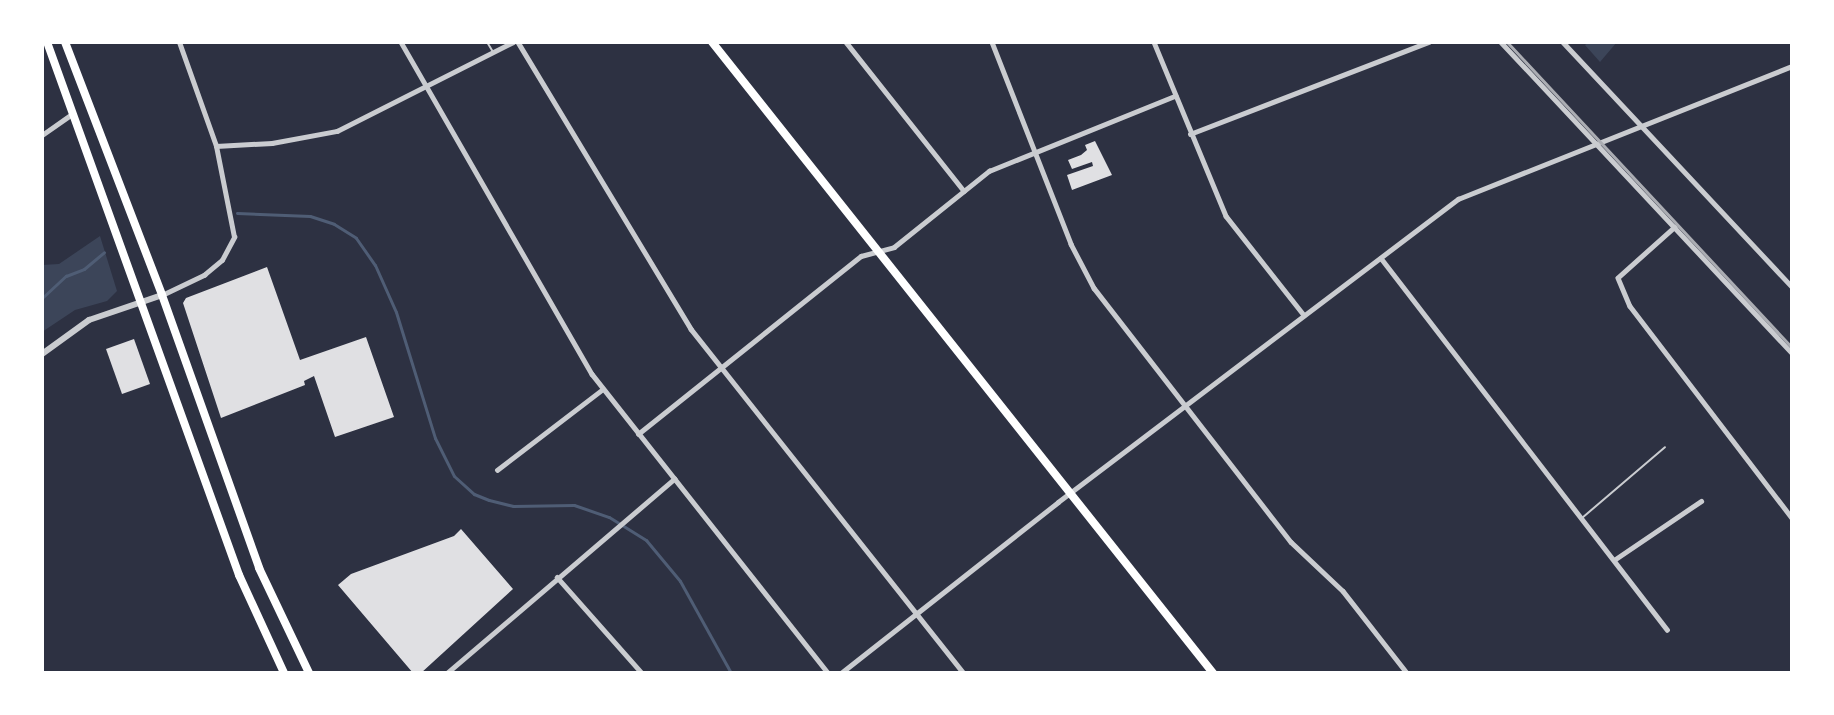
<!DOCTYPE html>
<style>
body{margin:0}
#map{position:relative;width:1834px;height:715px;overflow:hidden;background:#2d3142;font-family:Lora,serif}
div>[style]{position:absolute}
.green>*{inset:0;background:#3c4559}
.stream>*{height:3px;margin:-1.5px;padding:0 1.5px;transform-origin:1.5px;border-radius:1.5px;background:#4f5d75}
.building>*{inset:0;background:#e0e0e3}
.service>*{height:2px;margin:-1px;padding:0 1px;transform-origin:1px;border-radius:1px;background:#caccd0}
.minor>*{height:4.5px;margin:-2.25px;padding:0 2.25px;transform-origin:2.25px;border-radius:2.25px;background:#caccd0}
.tertiary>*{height:6px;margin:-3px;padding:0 3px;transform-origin:3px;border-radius:3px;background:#caccd0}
.primary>*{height:8px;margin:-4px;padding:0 4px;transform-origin:4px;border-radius:4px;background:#fff}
.rail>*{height:3px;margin:-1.5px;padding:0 1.5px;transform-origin:1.5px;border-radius:1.5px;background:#abadb3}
span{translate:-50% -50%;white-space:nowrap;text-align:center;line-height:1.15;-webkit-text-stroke:6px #fff;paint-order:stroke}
.frame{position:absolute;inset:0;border:44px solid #fff;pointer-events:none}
</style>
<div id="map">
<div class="green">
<div style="clip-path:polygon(1589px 42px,1617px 42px,1600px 62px,1585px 45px)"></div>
<div style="clip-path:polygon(100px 236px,117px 291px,107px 301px,75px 310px,42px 332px,42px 265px,59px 264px)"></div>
</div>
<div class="stream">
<div style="left:237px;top:213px;width:73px;rotate:2.4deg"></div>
<div style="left:310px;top:216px;width:25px;rotate:18deg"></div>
<div style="left:334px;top:224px;width:26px;rotate:32deg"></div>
<div style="left:356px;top:238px;width:33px;rotate:55deg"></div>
<div style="left:375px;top:265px;width:51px;rotate:65.9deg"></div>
<div style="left:396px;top:312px;width:132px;rotate:72.8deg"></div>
<div style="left:435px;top:438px;width:42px;rotate:63.4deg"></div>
<div style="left:454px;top:476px;width:27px;rotate:42deg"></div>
<div style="left:474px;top:494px;width:16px;rotate:22deg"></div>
<div style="left:489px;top:500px;width:25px;rotate:14deg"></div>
<div style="left:513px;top:506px;width:61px;rotate:-0.9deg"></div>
<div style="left:574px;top:505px;width:37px;rotate:19deg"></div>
<div style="left:609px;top:517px;width:44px;rotate:31.9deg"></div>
<div style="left:646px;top:540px;width:53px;rotate:50.3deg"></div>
<div style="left:680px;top:581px;width:105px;rotate:61deg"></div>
<div style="left:42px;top:298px;width:33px;rotate:-43deg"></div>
<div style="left:66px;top:276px;width:19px;rotate:-21deg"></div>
<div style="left:84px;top:269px;width:26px;rotate:-40deg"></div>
</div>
<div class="building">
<div style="clip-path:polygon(1095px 141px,1112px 175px,1072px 190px,1067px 175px,1093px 166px,1092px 162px,1072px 169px,1068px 160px,1081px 155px,1087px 150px,1085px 145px)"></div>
<div style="clip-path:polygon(267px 267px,300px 360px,366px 337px,394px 417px,335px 437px,314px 376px,304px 381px,305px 385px,221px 418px,183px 303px,186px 298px)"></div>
<div style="clip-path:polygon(134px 339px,150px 384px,122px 394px,106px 349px)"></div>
<div style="clip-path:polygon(461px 529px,513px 589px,421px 673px,413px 673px,338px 585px,351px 574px,454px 536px)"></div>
</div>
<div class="service">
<div style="left:487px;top:42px;width:12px;rotate:59deg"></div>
<div style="left:1582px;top:518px;width:109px;rotate:-40.5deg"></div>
</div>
<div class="minor">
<div style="left:401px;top:42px;width:383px;rotate:60.1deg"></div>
<div style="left:592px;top:374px;width:381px;rotate:51.7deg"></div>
<div style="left:518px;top:42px;width:335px;rotate:58.9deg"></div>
<div style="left:691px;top:329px;width:439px;rotate:51.6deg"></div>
<div style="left:846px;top:42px;width:190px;rotate:51.6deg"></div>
<div style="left:992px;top:42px;width:217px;rotate:68.6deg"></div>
<div style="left:1071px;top:244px;width:50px;rotate:62.4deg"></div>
<div style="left:1094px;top:288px;width:321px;rotate:52.2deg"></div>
<div style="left:1291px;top:542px;width:71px;rotate:43.3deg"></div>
<div style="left:1343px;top:591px;width:104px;rotate:52deg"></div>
<div style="left:1154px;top:42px;width:188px;rotate:67.5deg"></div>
<div style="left:1226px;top:216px;width:126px;rotate:51.8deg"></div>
<div style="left:1501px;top:42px;width:426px;rotate:46.9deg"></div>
<div style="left:1563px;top:42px;width:335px;rotate:46.9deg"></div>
<div style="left:1190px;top:134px;width:256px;rotate:-21.1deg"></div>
<div style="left:42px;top:135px;width:38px;rotate:-35deg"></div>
<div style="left:216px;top:146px;width:56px;rotate:-3.1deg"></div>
<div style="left:272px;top:143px;width:66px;rotate:-10.5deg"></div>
<div style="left:337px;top:131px;width:197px;rotate:-26.8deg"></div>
<div style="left:1675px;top:227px;width:76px;rotate:138.2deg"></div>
<div style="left:1618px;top:278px;width:30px;rotate:67deg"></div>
<div style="left:1630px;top:306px;width:267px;rotate:52.6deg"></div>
<div style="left:1381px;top:258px;width:469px;rotate:52.4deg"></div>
<div style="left:162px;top:295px;width:47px;rotate:-25.5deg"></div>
<div style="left:204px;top:275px;width:23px;rotate:-40deg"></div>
<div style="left:222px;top:260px;width:26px;rotate:-62deg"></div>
<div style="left:234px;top:237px;width:93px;rotate:-101.2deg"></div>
<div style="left:216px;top:146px;width:110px;rotate:-109.6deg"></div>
<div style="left:638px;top:434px;width:285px;rotate:-38.6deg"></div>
<div style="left:861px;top:256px;width:34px;rotate:-15deg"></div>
<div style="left:894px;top:247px;width:122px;rotate:-38.7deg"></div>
<div style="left:989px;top:171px;width:201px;rotate:-22deg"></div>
<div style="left:497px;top:470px;width:133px;rotate:-37.4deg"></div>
<div style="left:1614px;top:560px;width:105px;rotate:-34.1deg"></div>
<div style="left:557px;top:577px;width:128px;rotate:48.5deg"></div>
<div style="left:447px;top:673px;width:299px;rotate:-40.5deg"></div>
<div style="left:841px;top:673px;width:276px;rotate:-38.2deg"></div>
<div style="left:1058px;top:502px;width:502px;rotate:-37.14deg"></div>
<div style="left:1458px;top:199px;width:360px;rotate:-21.7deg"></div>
</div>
<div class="tertiary">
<div style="left:42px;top:354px;width:58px;rotate:-35.9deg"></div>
<div style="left:89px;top:320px;width:77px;rotate:-18.9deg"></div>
</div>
<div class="primary">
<div style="left:47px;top:42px;width:567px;rotate:70.19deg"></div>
<div style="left:239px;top:575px;width:108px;rotate:65.3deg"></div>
<div style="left:65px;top:42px;width:271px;rotate:69deg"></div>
<div style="left:162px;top:295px;width:290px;rotate:70.4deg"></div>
<div style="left:259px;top:568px;width:116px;rotate:64.5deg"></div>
<div style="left:712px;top:42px;width:806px;rotate:51.55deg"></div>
</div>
<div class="rail">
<div style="left:1507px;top:42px;width:418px;rotate:47deg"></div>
</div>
<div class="frame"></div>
</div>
